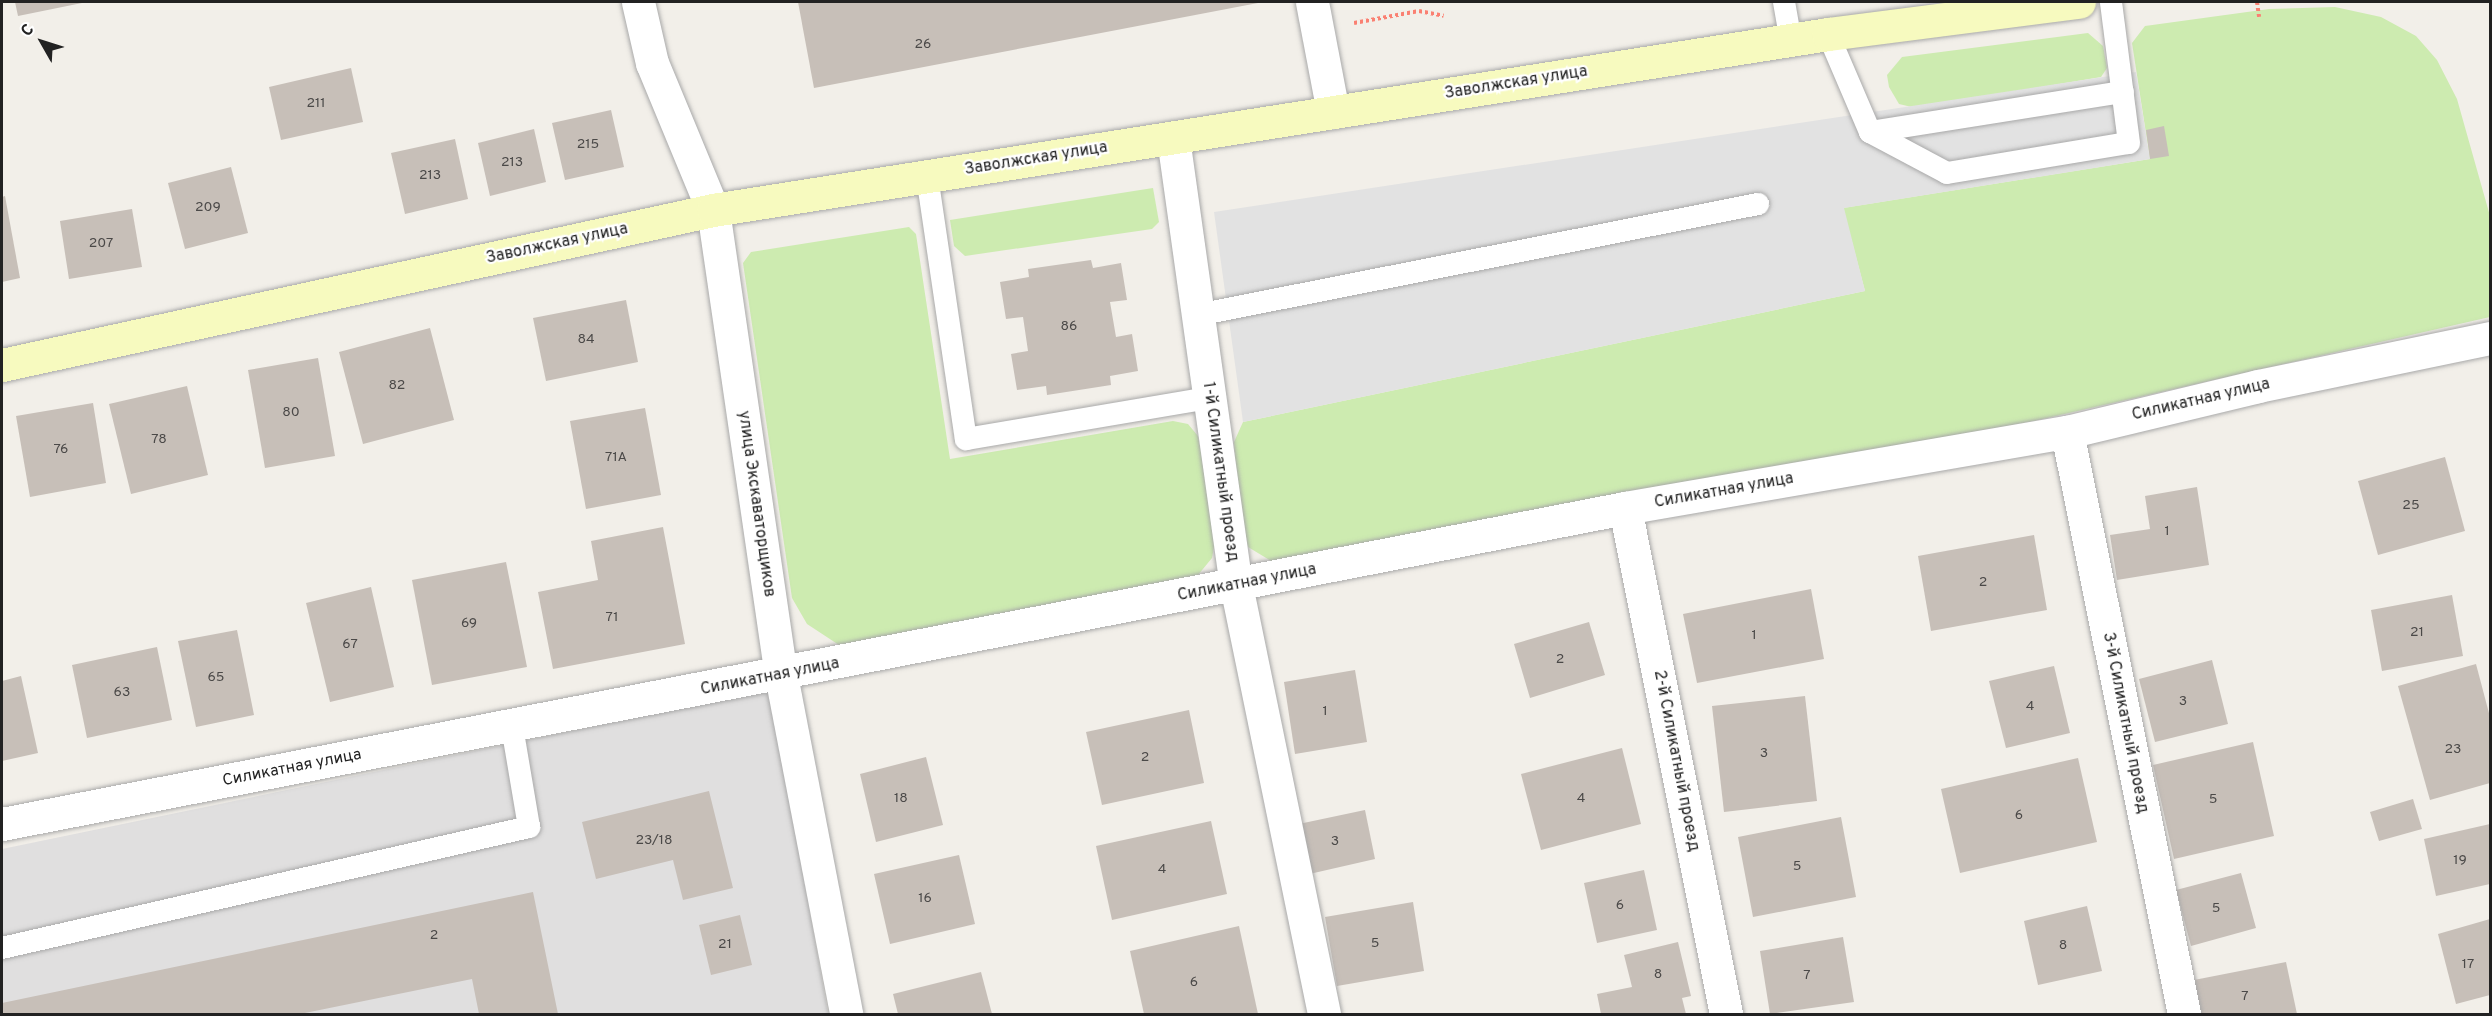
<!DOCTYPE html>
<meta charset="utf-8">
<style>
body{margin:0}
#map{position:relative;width:2492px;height:1016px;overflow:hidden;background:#f2efe9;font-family:Overpass,sans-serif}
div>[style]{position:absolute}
.residential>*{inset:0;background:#e0dfdf}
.grass>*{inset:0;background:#cdebb0}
.parking>*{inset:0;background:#e2e2e2}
.building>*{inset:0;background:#c7bfb8}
.path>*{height:4px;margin-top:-2px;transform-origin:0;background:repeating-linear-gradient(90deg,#fa8072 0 3px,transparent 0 6px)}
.roads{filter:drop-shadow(0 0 2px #a9a9a9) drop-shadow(0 0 2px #a9a9a9)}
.lane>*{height:22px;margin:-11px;padding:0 11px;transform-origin:11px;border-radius:11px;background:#fff}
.street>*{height:33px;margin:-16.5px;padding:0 16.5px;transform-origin:16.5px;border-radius:16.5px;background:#fff}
.secondary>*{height:33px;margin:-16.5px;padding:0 16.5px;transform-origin:16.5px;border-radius:16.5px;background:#f7fabf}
span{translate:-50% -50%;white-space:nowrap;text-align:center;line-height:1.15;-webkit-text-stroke:4.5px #fff;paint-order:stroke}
.number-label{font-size:14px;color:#4b4948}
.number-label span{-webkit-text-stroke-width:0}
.street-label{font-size:16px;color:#222}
.frame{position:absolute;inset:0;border:3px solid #222;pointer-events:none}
.north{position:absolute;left:12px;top:12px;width:60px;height:60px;-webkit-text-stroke:4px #fff;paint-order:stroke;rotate:309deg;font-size:16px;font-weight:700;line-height:24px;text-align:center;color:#222}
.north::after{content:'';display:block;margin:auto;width:21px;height:27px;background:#222;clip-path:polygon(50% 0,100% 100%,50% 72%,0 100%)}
</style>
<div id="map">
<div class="residential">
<div style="clip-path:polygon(770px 690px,828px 1014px,2px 1014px,2px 849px)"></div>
</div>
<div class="grass">
<div style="clip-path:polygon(2335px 7px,2381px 17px,2416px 36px,2437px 60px,2457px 99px,2490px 216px,2490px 317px,2034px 421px,1276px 564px,1248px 547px,1237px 495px,1234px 442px,1243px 422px,1865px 291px,1843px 208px,2150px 159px,2132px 43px,2145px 26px,2269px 9px)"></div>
<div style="clip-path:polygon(2088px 33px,2103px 46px,2107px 68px,2101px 77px,1916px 108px,1899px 104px,1889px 87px,1887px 75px,1902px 57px)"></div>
<div style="clip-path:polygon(1153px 188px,1159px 222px,1152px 229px,965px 256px,954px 246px,950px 220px)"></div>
<div style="clip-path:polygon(909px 227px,916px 234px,950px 459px,1173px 421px,1188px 424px,1198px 436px,1216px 536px,1212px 558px,1198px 575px,839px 645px,807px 624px,792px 598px,743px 263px,751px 252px)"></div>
</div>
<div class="parking">
<div style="clip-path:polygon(2136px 72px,2150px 159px,1844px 208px,1865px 291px,1243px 422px,1214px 212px)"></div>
</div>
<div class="building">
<div style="clip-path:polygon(15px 2px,82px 2px,82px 3px,18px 16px)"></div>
<div style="clip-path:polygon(798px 2px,1258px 2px,1258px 3px,814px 88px)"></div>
<div style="clip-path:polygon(351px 68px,363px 122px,281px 140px,269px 87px)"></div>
<div style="clip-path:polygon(611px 110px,624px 167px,565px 180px,552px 123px)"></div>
<div style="clip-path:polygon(2164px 126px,2169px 156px,2150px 159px,2146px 130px)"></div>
<div style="clip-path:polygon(534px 129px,546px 182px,490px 196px,478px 143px)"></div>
<div style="clip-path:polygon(455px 139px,468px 199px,405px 214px,391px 153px)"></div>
<div style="clip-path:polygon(231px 167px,248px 233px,185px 249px,168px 183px)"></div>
<div style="clip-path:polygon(5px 196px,20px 278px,2px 282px,2px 197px)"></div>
<div style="clip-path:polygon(132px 209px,142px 267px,69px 279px,60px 221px)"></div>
<div style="clip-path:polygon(1091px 260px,1093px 268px,1121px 263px,1127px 300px,1110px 302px,1116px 337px,1132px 334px,1138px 371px,1110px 376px,1111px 385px,1047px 395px,1046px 386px,1017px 390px,1011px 354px,1028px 351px,1023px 317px,1006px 319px,1000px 282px,1029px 277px,1028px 269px)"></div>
<div style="clip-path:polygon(626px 300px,638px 362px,546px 381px,533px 318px)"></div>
<div style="clip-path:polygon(430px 328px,454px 420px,363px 444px,339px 352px)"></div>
<div style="clip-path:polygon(318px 358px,335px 456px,265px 468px,248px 370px)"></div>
<div style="clip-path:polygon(187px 386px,208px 475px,131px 494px,109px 404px)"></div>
<div style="clip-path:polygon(93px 403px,106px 483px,30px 497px,16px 416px)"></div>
<div style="clip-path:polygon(645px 408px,661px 495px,586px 509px,570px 421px)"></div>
<div style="clip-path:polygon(2445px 457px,2465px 531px,2378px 555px,2358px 481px)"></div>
<div style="clip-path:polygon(2197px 487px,2209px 565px,2117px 580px,2110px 535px,2150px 529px,2145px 496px)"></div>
<div style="clip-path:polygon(663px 527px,685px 644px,553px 669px,538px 592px,598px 580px,591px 541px)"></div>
<div style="clip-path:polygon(2034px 535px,2047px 610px,1931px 631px,1918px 556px)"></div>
<div style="clip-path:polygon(506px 562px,527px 667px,432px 685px,412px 580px)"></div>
<div style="clip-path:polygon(371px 587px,394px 687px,330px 702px,306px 603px)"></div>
<div style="clip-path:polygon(1811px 589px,1824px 659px,1697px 683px,1683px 614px)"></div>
<div style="clip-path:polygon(2452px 595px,2463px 656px,2382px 671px,2371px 610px)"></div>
<div style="clip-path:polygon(1589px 622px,1605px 675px,1530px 698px,1514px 644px)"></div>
<div style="clip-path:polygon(237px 630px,254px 715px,196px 727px,178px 641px)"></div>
<div style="clip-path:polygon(157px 647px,172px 720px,87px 738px,72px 665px)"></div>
<div style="clip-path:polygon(2212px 660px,2228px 724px,2155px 742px,2139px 679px)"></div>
<div style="clip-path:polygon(2476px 664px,2490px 717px,2490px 783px,2430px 800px,2398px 686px)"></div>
<div style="clip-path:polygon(2054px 666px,2070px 733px,2006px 748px,1989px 681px)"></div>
<div style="clip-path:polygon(1355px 670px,1367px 742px,1295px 754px,1284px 682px)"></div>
<div style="clip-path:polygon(21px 676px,38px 753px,2px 761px,2px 681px)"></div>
<div style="clip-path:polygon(1805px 696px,1817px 801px,1724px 812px,1712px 706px)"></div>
<div style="clip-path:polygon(1189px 710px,1204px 783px,1102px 805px,1086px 732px)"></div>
<div style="clip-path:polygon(2253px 742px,2274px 836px,2174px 859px,2153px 765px)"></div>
<div style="clip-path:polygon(1622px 748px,1641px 824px,1541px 850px,1521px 774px)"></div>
<div style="clip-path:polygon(926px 757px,943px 825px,876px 842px,860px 774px)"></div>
<div style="clip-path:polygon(2078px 758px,2097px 842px,1960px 873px,1941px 789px)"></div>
<div style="clip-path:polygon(709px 791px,733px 888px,683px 900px,673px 860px,596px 879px,582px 822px)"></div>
<div style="clip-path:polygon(2413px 799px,2422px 829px,2379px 841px,2370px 812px)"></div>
<div style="clip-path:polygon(1365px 810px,1375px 859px,1305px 875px,1294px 825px)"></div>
<div style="clip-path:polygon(1841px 817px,1856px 897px,1753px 917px,1738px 837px)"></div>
<div style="clip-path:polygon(1211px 821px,1227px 894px,1112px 920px,1096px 846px)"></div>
<div style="clip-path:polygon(2490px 824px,2490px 884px,2436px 896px,2424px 839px)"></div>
<div style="clip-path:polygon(959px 855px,975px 924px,890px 944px,874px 874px)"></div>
<div style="clip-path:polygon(1644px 870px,1657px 930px,1597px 943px,1584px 883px)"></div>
<div style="clip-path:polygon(2241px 873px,2256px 928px,2191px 946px,2176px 890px)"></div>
<div style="clip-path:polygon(533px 892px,558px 1014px,479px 1014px,472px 979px,300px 1014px,2px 1014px,2px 1003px)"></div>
<div style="clip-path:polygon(1413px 902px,1424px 971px,1337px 986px,1325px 917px)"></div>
<div style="clip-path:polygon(2087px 906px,2102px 971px,2038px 985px,2024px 921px)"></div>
<div style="clip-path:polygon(740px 915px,752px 965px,711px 975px,699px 925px)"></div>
<div style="clip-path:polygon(2490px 919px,2490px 995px,2456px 1004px,2438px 934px)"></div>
<div style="clip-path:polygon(1239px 926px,1258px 1014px,1144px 1014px,1130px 951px)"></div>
<div style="clip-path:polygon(1843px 937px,1854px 1002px,1770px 1014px,1760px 951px)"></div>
<div style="clip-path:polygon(1678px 942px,1691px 996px,1682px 998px,1686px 1014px,1601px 1014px,1597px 994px,1632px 987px,1624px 955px)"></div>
<div style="clip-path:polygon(2286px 962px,2297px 1014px,2201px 1014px,2194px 980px)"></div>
<div style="clip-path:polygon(981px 972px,992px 1014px,898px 1014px,893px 994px)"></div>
</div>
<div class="path">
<div style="left:2257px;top:2px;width:15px;rotate:82deg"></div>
<div style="left:1354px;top:23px;width:66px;rotate:-10.5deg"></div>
<div style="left:1419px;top:11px;width:25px;rotate:11deg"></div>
</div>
<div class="roads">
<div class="lane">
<div style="left:1784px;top:2px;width:39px;rotate:80deg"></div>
<div style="left:1828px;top:34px;width:107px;rotate:66.8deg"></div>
<div style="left:1870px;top:132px;width:256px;rotate:-9deg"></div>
<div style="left:1870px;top:132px;width:87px;rotate:28deg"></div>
<div style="left:1947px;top:173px;width:184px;rotate:-9.4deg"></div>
<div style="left:2129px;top:143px;width:142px;rotate:-97.3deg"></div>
<div style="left:927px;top:176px;width:266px;rotate:81.6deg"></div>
<div style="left:966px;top:439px;width:246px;rotate:-9.6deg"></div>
<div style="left:1197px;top:315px;width:572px;rotate:-11.19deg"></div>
<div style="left:2px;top:948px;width:541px;rotate:-12.93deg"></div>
<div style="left:529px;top:827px;width:102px;rotate:-99.6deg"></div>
</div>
<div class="street">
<div style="left:638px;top:2px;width:63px;rotate:77.1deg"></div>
<div style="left:652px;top:63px;width:159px;rotate:67.5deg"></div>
<div style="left:713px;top:210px;width:470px;rotate:81.7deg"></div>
<div style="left:781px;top:675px;width:345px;rotate:79.1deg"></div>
<div style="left:1312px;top:2px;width:112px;rotate:79.2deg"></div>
<div style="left:1173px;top:138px;width:451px;rotate:82deg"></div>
<div style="left:1236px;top:585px;width:438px;rotate:78.4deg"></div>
<div style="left:2067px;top:432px;width:594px;rotate:78.63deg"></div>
<div style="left:1625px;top:508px;width:516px;rotate:78.71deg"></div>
<div style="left:2px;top:824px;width:1653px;rotate:-11.02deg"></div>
<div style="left:1625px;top:508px;width:448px;rotate:-9.8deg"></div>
<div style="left:2067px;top:432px;width:196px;rotate:-13.5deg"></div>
<div style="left:2258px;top:386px;width:237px;rotate:-11.7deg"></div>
</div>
<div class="secondary">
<div style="left:2px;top:365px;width:728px;rotate:-12.3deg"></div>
<div style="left:713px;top:210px;width:1129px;rotate:-8.97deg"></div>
<div style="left:1828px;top:34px;width:253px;rotate:-7.3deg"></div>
</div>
</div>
<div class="number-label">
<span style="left:923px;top:45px">26</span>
<span style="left:316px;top:104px">211</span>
<span style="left:588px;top:145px">215</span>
<span style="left:512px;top:163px">213</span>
<span style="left:430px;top:176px">213</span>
<span style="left:208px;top:208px">209</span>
<span style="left:101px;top:244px">207</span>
<span style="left:1069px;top:327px">86</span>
<span style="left:586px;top:340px">84</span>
<span style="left:397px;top:386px">82</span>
<span style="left:291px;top:413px">80</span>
<span style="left:159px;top:440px">78</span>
<span style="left:61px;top:450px">76</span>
<span style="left:616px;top:458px">71А</span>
<span style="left:2411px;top:506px">25</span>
<span style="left:2167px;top:532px">1</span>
<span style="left:1983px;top:583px">2</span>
<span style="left:612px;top:618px">71</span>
<span style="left:469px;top:624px">69</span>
<span style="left:2417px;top:633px">21</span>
<span style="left:1754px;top:636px">1</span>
<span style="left:350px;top:645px">67</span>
<span style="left:1560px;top:660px">2</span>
<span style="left:216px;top:678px">65</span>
<span style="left:122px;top:693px">63</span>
<span style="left:2183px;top:702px">3</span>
<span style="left:2030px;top:707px">4</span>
<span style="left:1325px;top:712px">1</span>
<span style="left:2453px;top:750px">23</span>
<span style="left:1764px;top:754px">3</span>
<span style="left:1145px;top:758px">2</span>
<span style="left:901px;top:799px">18</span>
<span style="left:1581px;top:799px">4</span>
<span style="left:2213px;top:800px">5</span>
<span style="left:2019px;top:816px">6</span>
<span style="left:654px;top:841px">23/18</span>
<span style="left:1335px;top:842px">3</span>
<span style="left:2460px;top:861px">19</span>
<span style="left:1797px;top:867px">5</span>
<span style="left:1162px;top:870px">4</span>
<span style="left:925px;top:899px">16</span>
<span style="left:1620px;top:906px">6</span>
<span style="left:2216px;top:909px">5</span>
<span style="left:434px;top:936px">2</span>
<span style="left:1375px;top:944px">5</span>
<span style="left:725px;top:945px">21</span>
<span style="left:2063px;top:946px">8</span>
<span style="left:2468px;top:965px">17</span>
<span style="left:1658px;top:975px">8</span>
<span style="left:1807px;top:976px">7</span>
<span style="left:1194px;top:983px">6</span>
<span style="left:2245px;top:997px">7</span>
</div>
<div class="street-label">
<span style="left:1516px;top:83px;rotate:-9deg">Заволжская улица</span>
<span style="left:1036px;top:159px;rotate:-9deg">Заволжская улица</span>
<span style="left:557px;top:244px;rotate:-12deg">Заволжская улица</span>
<span style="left:2201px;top:400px;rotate:-13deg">Силикатная улица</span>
<span style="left:1220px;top:472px;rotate:82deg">1-й Силикатный проезд</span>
<span style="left:1724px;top:491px;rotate:-10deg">Силикатная улица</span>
<span style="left:756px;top:504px;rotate:82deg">улица Экскаваторщиков</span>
<span style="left:1247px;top:583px;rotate:-11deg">Силикатная улица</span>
<span style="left:770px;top:677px;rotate:-11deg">Силикатная улица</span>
<span style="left:2125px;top:723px;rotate:79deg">3-й Силикатный проезд</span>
<span style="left:1676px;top:761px;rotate:79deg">2-й Силикатный проезд</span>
<span style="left:292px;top:768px;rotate:-11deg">Силикатная улица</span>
</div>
<div class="frame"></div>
<div class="north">С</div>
</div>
